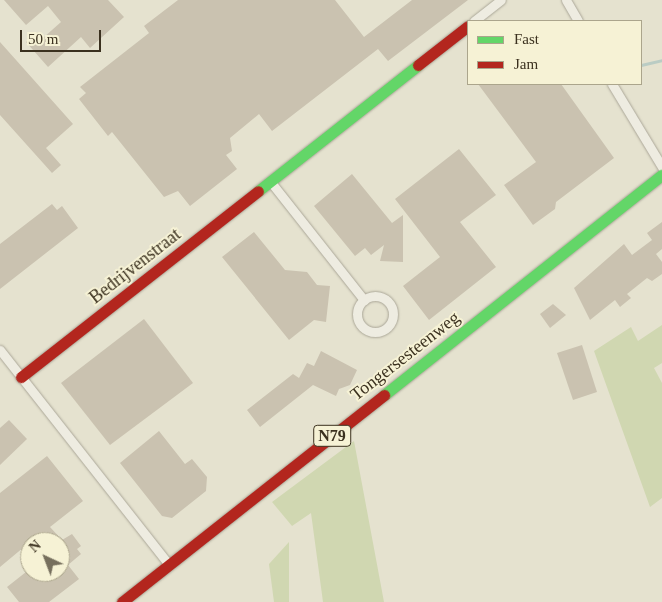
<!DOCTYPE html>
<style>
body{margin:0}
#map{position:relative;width:662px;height:602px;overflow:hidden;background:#e5e2cf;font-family:Georgia,serif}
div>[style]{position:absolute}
.green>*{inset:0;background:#d0d7b1}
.stream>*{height:3px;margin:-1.5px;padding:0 1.5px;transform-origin:1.5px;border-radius:1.5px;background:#baccc4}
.building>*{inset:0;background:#cac2b0}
.roads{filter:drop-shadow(0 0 1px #aba798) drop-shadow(0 0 1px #aba798)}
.street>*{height:9px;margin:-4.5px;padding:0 4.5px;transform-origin:4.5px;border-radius:4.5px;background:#eeece1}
.street>.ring{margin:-4.5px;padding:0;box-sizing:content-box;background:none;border:9px solid #eeece1;border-radius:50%}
.fast>*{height:11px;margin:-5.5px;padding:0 5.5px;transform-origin:5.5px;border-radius:5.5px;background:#63d668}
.jam>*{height:11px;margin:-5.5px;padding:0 5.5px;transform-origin:5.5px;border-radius:5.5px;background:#b3261e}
span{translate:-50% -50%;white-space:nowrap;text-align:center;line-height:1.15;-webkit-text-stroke:4px #f6f2d5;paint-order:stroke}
.shield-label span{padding:1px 4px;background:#f6f2d5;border:1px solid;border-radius:4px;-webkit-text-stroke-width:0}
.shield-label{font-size:16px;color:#3b311f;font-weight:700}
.street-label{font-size:18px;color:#3b311f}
.legend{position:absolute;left:467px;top:20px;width:175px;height:65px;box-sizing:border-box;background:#f6f2d5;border:1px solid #aba58c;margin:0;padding:6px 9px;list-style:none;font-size:15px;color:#3b311f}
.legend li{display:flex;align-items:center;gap:10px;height:25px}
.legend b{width:25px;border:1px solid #aba58c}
.north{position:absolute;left:20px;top:532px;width:50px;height:50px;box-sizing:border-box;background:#f6f2d5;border:1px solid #aba58c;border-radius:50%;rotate:317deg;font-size:14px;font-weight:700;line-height:20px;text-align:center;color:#3b311f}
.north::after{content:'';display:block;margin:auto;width:18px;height:22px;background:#766f5d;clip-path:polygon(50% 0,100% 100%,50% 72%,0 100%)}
.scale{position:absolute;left:20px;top:30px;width:81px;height:22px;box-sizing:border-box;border:2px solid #3b311f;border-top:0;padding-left:6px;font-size:15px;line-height:18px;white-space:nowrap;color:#3b311f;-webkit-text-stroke:4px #f6f2d5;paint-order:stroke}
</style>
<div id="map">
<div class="green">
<div style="clip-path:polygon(662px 325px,662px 363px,654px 368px,662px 383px,662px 498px,650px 507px,594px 351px,631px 327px,638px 341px)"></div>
<div style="clip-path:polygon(354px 441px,384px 602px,323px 602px,311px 513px,292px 526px,272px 502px)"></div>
<div style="clip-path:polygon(289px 542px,289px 602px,274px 602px,269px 564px)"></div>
</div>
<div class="stream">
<div style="left:641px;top:65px;width:22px;rotate:-13deg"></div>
</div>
<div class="building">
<div style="clip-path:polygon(4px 0,108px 0,124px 17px,90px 48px,81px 37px,48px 67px,26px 42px,38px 32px,43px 38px,61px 22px,48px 6px,26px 25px)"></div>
<div style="clip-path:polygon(178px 0,335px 0,364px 37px,412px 0,468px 0,388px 61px,378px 49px,272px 131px,259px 114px,230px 138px,232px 151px,226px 155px,237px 169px,190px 206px,178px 191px,164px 197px,112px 132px,108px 136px,79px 99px,86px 93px,80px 87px,149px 33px,144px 26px)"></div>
<div style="clip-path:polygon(0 42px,73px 124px,46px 148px,61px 165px,52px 173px,0 115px)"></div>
<div style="clip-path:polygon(478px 84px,561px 84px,614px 158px,556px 202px,555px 209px,533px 225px,504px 185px,536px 162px)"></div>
<div style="clip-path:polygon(459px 149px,496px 195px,460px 222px,496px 267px,429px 320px,403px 286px,440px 257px,395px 199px)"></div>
<div style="clip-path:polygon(352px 174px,392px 223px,403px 215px,403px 262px,380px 261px,384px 245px,371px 255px,365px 248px,355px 256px,314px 206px)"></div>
<div style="clip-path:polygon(52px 204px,57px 210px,62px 206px,78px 228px,0 289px,0 244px)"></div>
<div style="clip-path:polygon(662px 222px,662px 249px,656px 254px,662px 262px,662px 274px,652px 281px,647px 278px,627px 294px,631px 298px,620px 307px,615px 300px,590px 320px,574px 288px,624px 244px,632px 255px,652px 240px,647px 233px)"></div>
<div style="clip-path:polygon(254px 232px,285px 270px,307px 272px,317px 285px,330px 286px,326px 322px,314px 320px,289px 340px,222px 257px)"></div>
<div style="clip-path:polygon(553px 304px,566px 315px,550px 328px,540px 314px)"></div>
<div style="clip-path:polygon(144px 319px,193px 383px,110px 445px,61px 383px)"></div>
<div style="clip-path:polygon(582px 345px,597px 392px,573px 400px,557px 353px)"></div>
<div style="clip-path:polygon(321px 351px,357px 370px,350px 385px,339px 389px,336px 396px,313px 385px,260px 427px,247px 410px,293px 374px,299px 378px,307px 363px,314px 366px)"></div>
<div style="clip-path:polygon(9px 420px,27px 439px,0 465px,0 428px)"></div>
<div style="clip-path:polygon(159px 431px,185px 464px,192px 459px,207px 477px,206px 491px,172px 518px,162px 516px,120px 463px)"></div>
<div style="clip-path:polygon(47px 456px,83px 501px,50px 527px,62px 540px,72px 534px,81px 546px,77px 549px,81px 554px,68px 565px,79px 579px,49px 602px,19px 602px,7px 587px,26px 572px,60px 572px,60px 542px,30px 542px,0 567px,0 493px)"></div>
</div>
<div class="roads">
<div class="street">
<div style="left:566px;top:0;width:24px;rotate:60deg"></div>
<div style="left:474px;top:21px;width:34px;rotate:-38deg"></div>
<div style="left:612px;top:84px;width:97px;rotate:58.9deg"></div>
<div style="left:270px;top:181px;width:152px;rotate:51.7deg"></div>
<div class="ring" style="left:357px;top:296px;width:27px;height:27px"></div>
<div style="left:0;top:350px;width:273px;rotate:51.8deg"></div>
</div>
<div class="fast">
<div style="left:258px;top:191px;width:204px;rotate:-38.2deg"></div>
<div style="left:384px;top:395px;width:355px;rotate:-38.4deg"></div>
</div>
<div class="jam">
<div style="left:418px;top:65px;width:63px;rotate:-38deg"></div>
<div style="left:21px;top:377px;width:301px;rotate:-38.1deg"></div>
<div style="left:122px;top:602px;width:334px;rotate:-38.3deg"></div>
</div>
</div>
<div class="shield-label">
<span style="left:332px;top:436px">N79</span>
</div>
<div class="street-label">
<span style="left:135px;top:266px;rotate:-38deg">Bedrijvenstraat</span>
<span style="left:405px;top:356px;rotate:-38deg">Tongersesteenweg</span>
</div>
<ul class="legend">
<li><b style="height:6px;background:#63d668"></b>Fast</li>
<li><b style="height:6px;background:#b3261e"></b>Jam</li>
</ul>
<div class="north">N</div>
<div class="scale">50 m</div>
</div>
